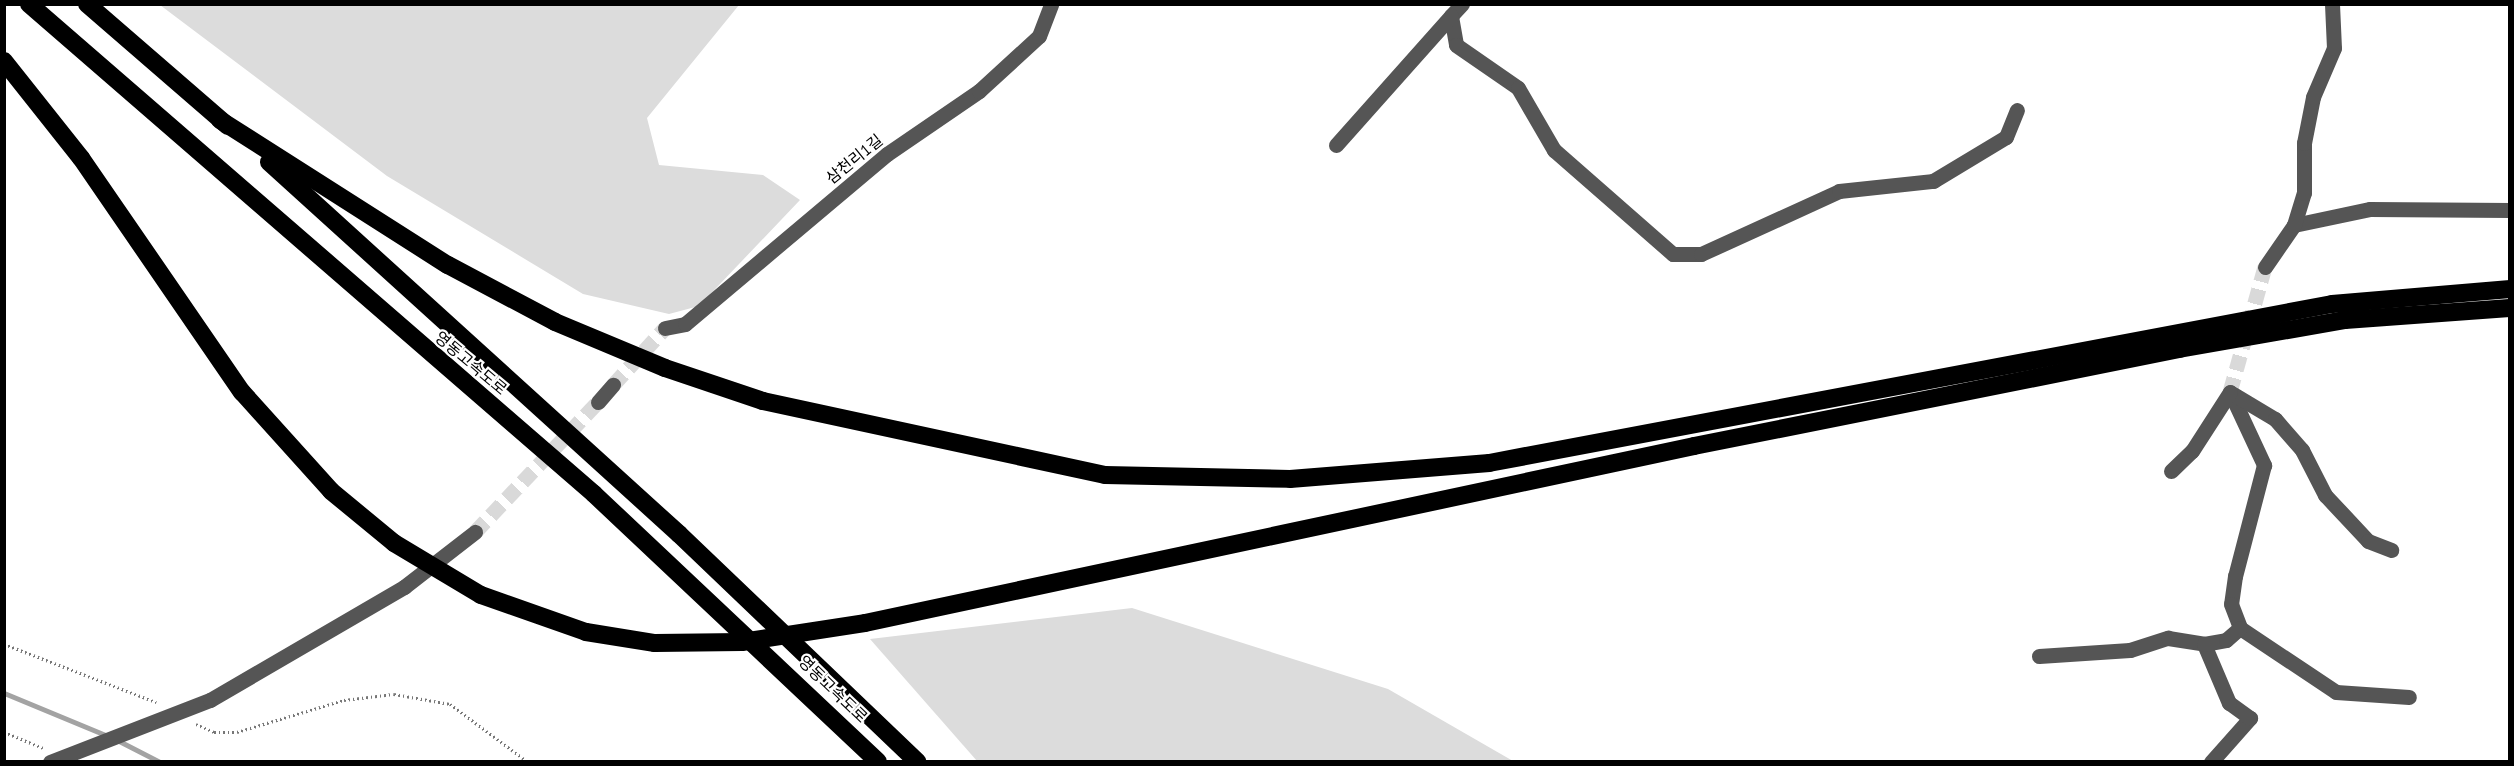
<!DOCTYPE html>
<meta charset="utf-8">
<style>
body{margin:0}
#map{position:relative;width:2514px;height:766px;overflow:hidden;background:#fff;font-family:"PT Sans","Noto Sans KR",sans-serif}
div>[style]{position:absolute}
.green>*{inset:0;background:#dcdcdc}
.stream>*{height:5px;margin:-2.5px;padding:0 2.5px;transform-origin:2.5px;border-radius:2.5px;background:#a3a3a3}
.minor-tunnel>*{height:15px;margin-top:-7.5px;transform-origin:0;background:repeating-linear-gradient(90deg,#d9d9d9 0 15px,transparent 0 23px)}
.path>*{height:3px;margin-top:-1.5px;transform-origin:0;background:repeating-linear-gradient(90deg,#777 0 1.5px,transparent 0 4.5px)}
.minor>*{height:15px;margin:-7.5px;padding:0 7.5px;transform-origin:7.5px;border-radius:7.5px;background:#555}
.highway>*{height:18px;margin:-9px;padding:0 9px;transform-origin:9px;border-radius:9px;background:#000}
span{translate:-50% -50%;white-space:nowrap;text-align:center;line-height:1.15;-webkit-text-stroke:4.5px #fff;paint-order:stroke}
.street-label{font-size:16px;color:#000}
.frame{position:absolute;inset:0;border:6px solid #000;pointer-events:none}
</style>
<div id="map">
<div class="green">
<div style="clip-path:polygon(160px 5px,739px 5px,647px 118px,659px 165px,763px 175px,800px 200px,699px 306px,669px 314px,583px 294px,387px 176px)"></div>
<div style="clip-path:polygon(1132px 608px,1388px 689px,1513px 761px,977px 761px,870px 639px)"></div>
</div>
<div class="stream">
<div style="left:4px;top:693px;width:113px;rotate:22.5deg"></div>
<div style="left:117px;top:740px;width:48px;rotate:27.1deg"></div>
</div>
<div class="minor-tunnel">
<div style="left:613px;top:385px;width:77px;rotate:-47.6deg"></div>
<div style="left:2230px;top:392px;width:130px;rotate:-74.4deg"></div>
<div style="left:475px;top:532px;width:179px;rotate:-46.6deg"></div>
</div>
<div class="path">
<div style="left:4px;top:644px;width:163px;rotate:20.9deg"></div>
<div style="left:196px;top:724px;width:20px;rotate:24deg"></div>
<div style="left:214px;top:732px;width:23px"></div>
<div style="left:237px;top:732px;width:112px;rotate:-16.7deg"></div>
<div style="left:344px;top:700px;width:50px;rotate:-6.8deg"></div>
<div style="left:394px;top:694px;width:57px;rotate:10.1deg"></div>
<div style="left:450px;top:704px;width:97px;rotate:36.6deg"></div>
<div style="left:4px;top:732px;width:42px;rotate:22.3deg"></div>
</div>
<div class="minor">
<div style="left:1462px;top:4px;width:16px;rotate:133deg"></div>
<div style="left:1451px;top:16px;width:29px;rotate:80deg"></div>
<div style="left:1456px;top:45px;width:75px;rotate:34.7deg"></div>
<div style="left:1518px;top:88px;width:72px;rotate:59.9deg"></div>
<div style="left:1554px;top:150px;width:158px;rotate:41.2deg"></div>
<div style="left:1673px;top:254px;width:28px"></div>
<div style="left:1701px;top:254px;width:152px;rotate:-24.5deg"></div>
<div style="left:1839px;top:191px;width:95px;rotate:-6.1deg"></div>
<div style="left:1933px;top:181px;width:85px;rotate:-31.1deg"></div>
<div style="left:2006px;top:137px;width:29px;rotate:-68deg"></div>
<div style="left:1336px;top:145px;width:173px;rotate:-48.3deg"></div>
<div style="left:2294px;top:225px;width:78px;rotate:-11.9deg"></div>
<div style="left:2370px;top:209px;width:140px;rotate:0.4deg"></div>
<div style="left:2265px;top:267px;width:51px;rotate:-55.4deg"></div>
<div style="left:2294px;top:225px;width:34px;rotate:-73deg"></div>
<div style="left:2304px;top:193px;width:50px;rotate:-90deg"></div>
<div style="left:2304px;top:143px;width:47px;rotate:-78.9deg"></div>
<div style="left:2313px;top:97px;width:53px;rotate:-66.8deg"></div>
<div style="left:2334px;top:48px;width:44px;rotate:-92.6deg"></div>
<div style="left:665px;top:328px;width:20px;rotate:-11deg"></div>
<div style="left:685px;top:324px;width:264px;rotate:-40.1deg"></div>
<div style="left:887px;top:154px;width:112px;rotate:-34.4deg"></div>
<div style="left:979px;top:91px;width:81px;rotate:-42.5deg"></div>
<div style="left:1039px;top:36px;width:34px;rotate:-69deg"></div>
<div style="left:2230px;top:392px;width:81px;rotate:65deg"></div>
<div style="left:2264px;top:465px;width:115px;rotate:104.6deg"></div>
<div style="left:2235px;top:576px;width:28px;rotate:98deg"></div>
<div style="left:2231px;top:604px;width:26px;rotate:69deg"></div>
<div style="left:2240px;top:628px;width:115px;rotate:33.7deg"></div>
<div style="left:2336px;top:692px;width:73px;rotate:3.9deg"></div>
<div style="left:2233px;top:394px;width:49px;rotate:30.8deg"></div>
<div style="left:2275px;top:419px;width:41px;rotate:48.9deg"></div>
<div style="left:2302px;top:450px;width:51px;rotate:62.9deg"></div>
<div style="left:2325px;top:495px;width:63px;rotate:46.9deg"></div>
<div style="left:2368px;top:541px;width:25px;rotate:21deg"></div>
<div style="left:598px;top:402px;width:23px;rotate:-49deg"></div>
<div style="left:2171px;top:471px;width:29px;rotate:-44deg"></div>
<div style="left:2192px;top:451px;width:70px;rotate:-57.2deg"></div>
<div style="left:2039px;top:656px;width:91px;rotate:-3.8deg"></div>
<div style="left:2130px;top:650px;width:40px;rotate:-18deg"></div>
<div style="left:2168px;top:638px;width:36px;rotate:9deg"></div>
<div style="left:50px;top:762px;width:172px;rotate:-21.2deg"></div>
<div style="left:210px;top:700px;width:225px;rotate:-30.2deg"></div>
<div style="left:404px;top:587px;width:90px;rotate:-37.8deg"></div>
<div style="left:2211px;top:762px;width:59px;rotate:-48.4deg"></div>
<div style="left:2250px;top:718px;width:26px;rotate:-144deg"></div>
<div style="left:2229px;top:703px;width:64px;rotate:-113deg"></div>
<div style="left:2204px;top:644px;width:22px;rotate:-10deg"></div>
<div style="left:2226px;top:640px;width:18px;rotate:-41deg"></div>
</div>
<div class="highway">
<div style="left:29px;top:4px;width:748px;rotate:40.93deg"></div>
<div style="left:594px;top:494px;width:390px;rotate:43.3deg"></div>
<div style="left:87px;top:4px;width:186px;rotate:40.9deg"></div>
<div style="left:4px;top:61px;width:124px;rotate:51.6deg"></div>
<div style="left:81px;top:158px;width:284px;rotate:55.5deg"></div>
<div style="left:242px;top:392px;width:133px;rotate:48deg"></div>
<div style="left:331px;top:491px;width:82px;rotate:39.5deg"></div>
<div style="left:394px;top:543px;width:101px;rotate:30.9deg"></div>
<div style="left:481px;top:595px;width:111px;rotate:19.4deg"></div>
<div style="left:586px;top:632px;width:70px;rotate:9.1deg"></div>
<div style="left:655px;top:643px;width:87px;rotate:-0.7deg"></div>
<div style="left:742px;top:642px;width:124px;rotate:-8.8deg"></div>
<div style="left:865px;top:623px;width:848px;rotate:-12.05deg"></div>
<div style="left:1694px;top:446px;width:495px;rotate:-11.3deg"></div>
<div style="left:2179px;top:349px;width:169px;rotate:-9.9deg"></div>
<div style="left:2345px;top:320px;width:165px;rotate:-4.2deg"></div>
<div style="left:220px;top:120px;width:270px;rotate:32.5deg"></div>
<div style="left:448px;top:265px;width:121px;rotate:28deg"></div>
<div style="left:555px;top:322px;width:119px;rotate:22.7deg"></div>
<div style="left:665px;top:368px;width:103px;rotate:18.6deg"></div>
<div style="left:763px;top:401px;width:350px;rotate:12.2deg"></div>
<div style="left:1105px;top:475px;width:185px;rotate:1.2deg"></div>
<div style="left:1290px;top:479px;width:200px;rotate:-4.6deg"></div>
<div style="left:1489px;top:463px;width:858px;rotate:-10.68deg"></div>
<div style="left:2332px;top:304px;width:179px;rotate:-4.8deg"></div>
<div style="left:269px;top:162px;width:554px;rotate:42.22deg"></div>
<div style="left:679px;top:534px;width:330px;rotate:43.7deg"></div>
</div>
<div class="street-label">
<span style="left:854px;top:159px;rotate:-39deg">삼천리1길</span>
<span style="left:471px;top:363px;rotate:40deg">영동고속도로</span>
<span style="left:833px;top:689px;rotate:44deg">영동고속도로</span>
</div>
<div class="frame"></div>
</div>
